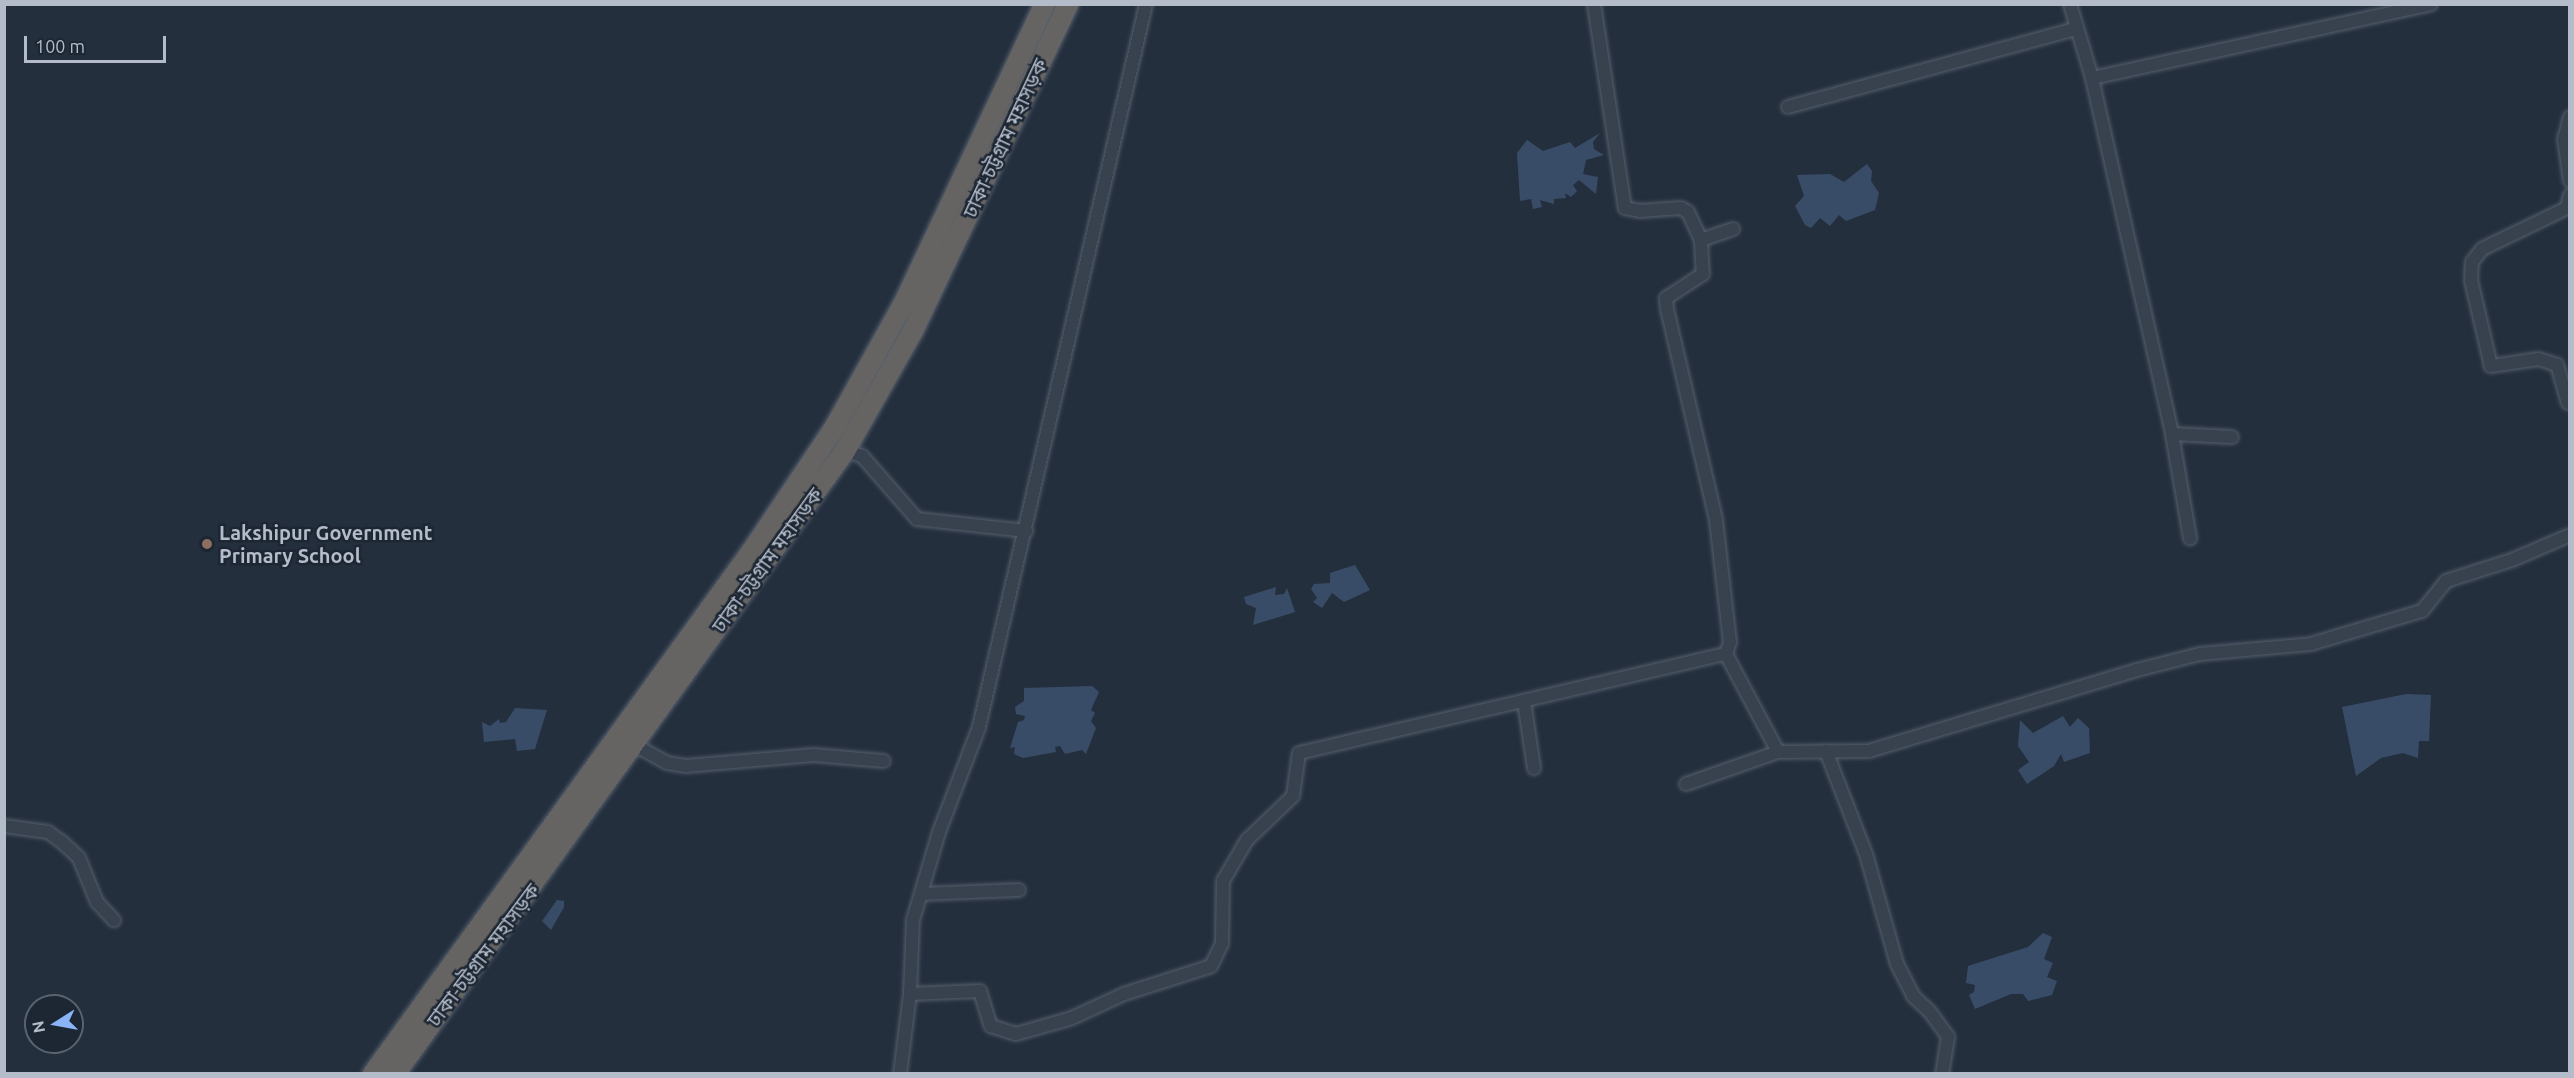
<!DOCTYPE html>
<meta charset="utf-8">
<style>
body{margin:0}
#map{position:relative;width:2574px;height:1078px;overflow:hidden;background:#242f3e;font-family:Ubuntu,"Noto Sans Bengali",sans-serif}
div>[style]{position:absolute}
.water>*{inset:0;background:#394c67}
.roads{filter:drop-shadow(0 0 2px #565f6c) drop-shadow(0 0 2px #565f6c)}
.minor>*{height:12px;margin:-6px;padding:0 6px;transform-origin:6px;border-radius:6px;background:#38414e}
.trunk>*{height:20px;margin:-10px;padding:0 10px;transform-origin:10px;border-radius:10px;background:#656462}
.dots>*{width:16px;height:16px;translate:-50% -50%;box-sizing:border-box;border:3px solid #1d2633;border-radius:50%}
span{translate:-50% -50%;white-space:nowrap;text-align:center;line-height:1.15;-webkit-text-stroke:5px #1d2633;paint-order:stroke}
.street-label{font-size:20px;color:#b4bcc9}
.poi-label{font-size:20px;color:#b4bcc9;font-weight:700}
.left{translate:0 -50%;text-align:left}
.frame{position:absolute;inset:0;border:6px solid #b4bcc9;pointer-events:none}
.north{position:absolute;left:24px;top:994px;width:60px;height:60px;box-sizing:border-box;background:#1d2633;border:2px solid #59626f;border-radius:50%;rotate:259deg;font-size:16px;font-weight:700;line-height:24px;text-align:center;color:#b4bcc9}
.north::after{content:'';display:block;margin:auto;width:21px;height:27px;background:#8ab4f8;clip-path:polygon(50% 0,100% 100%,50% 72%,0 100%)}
.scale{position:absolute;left:24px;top:36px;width:142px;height:27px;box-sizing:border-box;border:3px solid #b4bcc9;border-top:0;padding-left:8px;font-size:18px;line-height:21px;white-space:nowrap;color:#b4bcc9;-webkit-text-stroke:4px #1d2633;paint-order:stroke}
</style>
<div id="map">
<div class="water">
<div style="clip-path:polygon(1600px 133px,1593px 142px,1594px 149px,1604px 155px,1586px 160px,1583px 174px,1598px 177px,1596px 194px,1579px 180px,1573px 185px,1577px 191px,1571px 197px,1565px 193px,1566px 198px,1554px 199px,1554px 204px,1540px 200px,1542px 207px,1533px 209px,1531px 199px,1520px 201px,1517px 153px,1527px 140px,1543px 151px,1570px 142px,1575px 148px)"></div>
<div style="clip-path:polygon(1867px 164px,1872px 171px,1871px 181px,1879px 193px,1875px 210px,1846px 221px,1839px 215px,1830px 226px,1820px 218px,1811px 228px,1805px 225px,1795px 206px,1804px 196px,1797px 175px,1830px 174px,1844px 182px)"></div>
<div style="clip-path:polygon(1355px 565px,1370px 590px,1344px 602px,1332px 593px,1322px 608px,1313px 602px,1317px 598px,1311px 589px,1314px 584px,1330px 583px,1330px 573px)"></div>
<div style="clip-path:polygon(1276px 587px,1275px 595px,1284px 594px,1287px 588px,1295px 612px,1253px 625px,1256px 608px,1246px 604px,1244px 597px)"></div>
<div style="clip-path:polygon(1092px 686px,1099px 692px,1091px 710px,1095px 713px,1091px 721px,1096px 728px,1086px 754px,1082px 750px,1065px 754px,1060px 746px,1055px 747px,1056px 752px,1023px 758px,1014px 754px,1015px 747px,1010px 748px,1018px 722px,1024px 720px,1025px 716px,1016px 714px,1015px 707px,1024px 701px,1024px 688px)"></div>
<div style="clip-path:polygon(2406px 694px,2431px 695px,2429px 741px,2419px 741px,2418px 758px,2403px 753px,2381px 758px,2356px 776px,2342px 707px)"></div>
<div style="clip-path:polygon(515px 708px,547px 710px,535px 749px,517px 751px,515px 739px,484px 742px,482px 722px,490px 726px,499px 719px,500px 723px,506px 722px)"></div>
<div style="clip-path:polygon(2063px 716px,2070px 727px,2078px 718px,2089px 728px,2090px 753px,2064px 762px,2061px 754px,2054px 766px,2027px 784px,2018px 770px,2029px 762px,2018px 746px,2020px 720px,2033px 733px)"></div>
<div style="clip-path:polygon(557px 900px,564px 901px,564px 907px,551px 930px,542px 921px)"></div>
<div style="clip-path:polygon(2043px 933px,2052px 937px,2044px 959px,2053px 963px,2047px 977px,2057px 981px,2052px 995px,2028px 1001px,2023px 994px,2011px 994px,1975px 1009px,1969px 995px,1974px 992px,1975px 985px,1966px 983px,1968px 966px,2028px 947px)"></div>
</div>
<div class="roads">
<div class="minor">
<div style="left:1594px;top:4px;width:206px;rotate:81.4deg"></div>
<div style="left:1625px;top:208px;width:15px;rotate:11deg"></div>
<div style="left:1640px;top:211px;width:41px;rotate:-4.2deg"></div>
<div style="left:1681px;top:208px;width:8px;rotate:30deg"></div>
<div style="left:1688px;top:212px;width:31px;rotate:65deg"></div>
<div style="left:1701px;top:240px;width:34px;rotate:87deg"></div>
<div style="left:1703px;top:274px;width:44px;rotate:147deg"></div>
<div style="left:1666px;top:298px;width:11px;rotate:85deg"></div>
<div style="left:1667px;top:309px;width:217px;rotate:76.9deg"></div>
<div style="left:1716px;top:520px;width:123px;rotate:83.5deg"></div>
<div style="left:1730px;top:642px;width:13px;rotate:108deg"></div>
<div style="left:2070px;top:4px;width:77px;rotate:73.4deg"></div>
<div style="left:2092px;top:78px;width:365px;rotate:77.3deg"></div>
<div style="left:2172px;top:434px;width:106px;rotate:80.2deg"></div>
<div style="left:2092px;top:78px;width:347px;rotate:-12.3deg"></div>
<div style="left:1788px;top:107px;width:297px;rotate:-15.2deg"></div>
<div style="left:2570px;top:117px;width:23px;rotate:105deg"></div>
<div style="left:2564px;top:139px;width:42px;rotate:81.9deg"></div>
<div style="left:1701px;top:240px;width:34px;rotate:-19deg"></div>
<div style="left:2568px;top:403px;width:40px;rotate:-106deg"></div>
<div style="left:2557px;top:365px;width:19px;rotate:-162deg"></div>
<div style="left:2539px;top:359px;width:49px;rotate:171.7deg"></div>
<div style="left:2491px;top:366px;width:88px;rotate:-103.1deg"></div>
<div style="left:2471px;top:280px;width:18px;rotate:-87deg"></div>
<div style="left:2472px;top:262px;width:16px;rotate:-52deg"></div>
<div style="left:2482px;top:249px;width:94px;rotate:-25.8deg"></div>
<div style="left:2567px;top:208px;width:13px;rotate:-77deg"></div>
<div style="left:2172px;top:434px;width:60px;rotate:2.9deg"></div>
<div style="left:845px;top:451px;width:18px;rotate:16deg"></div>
<div style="left:862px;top:456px;width:84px;rotate:48.9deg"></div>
<div style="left:917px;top:519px;width:110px;rotate:6.3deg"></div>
<div style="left:1524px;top:701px;width:68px;rotate:81.5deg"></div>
<div style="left:633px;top:744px;width:39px;rotate:29deg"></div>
<div style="left:667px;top:763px;width:19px;rotate:9deg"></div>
<div style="left:686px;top:766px;width:128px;rotate:-4.9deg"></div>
<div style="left:814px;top:755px;width:70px;rotate:4.9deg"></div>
<div style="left:1826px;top:751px;width:110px;rotate:68.8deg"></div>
<div style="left:1866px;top:854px;width:114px;rotate:74.3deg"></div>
<div style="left:1897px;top:964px;width:36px;rotate:63deg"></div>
<div style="left:1913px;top:996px;width:23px;rotate:43deg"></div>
<div style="left:1930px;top:1012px;width:31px;rotate:54deg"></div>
<div style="left:1948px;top:1037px;width:37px;rotate:99deg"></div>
<div style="left:1686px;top:784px;width:97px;rotate:-19.2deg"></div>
<div style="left:4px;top:826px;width:44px;rotate:7.8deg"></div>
<div style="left:48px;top:832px;width:17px;rotate:36deg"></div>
<div style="left:62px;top:842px;width:23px;rotate:43deg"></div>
<div style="left:79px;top:858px;width:48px;rotate:67.8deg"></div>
<div style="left:97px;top:902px;width:25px;rotate:47deg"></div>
<div style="left:921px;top:894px;width:98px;rotate:-2.3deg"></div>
<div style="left:910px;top:994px;width:70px;rotate:-2.5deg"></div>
<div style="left:980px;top:991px;width:37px;rotate:73deg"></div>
<div style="left:991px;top:1026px;width:26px;rotate:18deg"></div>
<div style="left:1016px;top:1034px;width:58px;rotate:-15.9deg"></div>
<div style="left:1072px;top:1018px;width:57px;rotate:-24.8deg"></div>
<div style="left:1124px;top:994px;width:91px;rotate:-17.8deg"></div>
<div style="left:1211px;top:966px;width:25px;rotate:-64deg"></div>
<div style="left:1222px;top:943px;width:62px;rotate:-89.1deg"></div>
<div style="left:1223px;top:881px;width:48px;rotate:-59.7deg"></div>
<div style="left:1247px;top:840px;width:64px;rotate:-43.7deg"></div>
<div style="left:1293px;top:796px;width:43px;rotate:-82.1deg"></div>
<div style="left:1299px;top:753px;width:438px;rotate:-13.1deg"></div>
<div style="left:1726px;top:654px;width:111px;rotate:62deg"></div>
<div style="left:1778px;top:752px;width:91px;rotate:-0.6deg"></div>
<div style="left:1869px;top:751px;width:280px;rotate:-16.8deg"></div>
<div style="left:2137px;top:670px;width:65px;rotate:-14.3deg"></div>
<div style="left:2200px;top:654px;width:111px;rotate:-5.1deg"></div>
<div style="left:2311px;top:644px;width:116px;rotate:-16.6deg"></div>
<div style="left:2422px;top:611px;width:38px;rotate:-51deg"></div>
<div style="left:2446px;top:581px;width:69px;rotate:-17.7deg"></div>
<div style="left:2512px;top:560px;width:63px;rotate:-23.3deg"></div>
<div style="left:900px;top:1074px;width:81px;rotate:-82.9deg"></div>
<div style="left:910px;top:994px;width:74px;rotate:-87.7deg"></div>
<div style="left:913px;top:920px;width:92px;rotate:-73.5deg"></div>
<div style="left:939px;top:832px;width:112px;rotate:-69.1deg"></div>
<div style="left:979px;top:727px;width:742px;rotate:-76.99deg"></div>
</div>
<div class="trunk">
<div style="left:373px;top:1074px;width:649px;rotate:-54.08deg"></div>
<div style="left:754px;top:548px;width:146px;rotate:-56.2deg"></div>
<div style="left:835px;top:427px;width:142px;rotate:-60.9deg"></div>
<div style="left:904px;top:303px;width:331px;rotate:-64.8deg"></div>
<div style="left:395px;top:1074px;width:769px;rotate:-54.16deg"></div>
<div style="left:845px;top:451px;width:138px;rotate:-60.5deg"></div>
<div style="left:913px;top:331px;width:362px;rotate:-64.6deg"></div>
</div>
</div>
<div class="dots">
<div style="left:207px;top:544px;background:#8d6e63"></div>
</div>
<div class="street-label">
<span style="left:1005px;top:138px;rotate:-65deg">ঢাকা-চট্টগ্রাম মহাসড়ক</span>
<span style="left:767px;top:560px;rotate:-54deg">ঢাকা-চট্টগ্রাম মহাসড়ক</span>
<span style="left:483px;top:955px;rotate:-53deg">ঢাকা-চট্টগ্রাম মহাসড়ক</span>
</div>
<div class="poi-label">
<span class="left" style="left:219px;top:544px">Lakshipur Government<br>Primary School</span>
</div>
<div class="frame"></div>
<div class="north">N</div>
<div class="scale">100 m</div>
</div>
